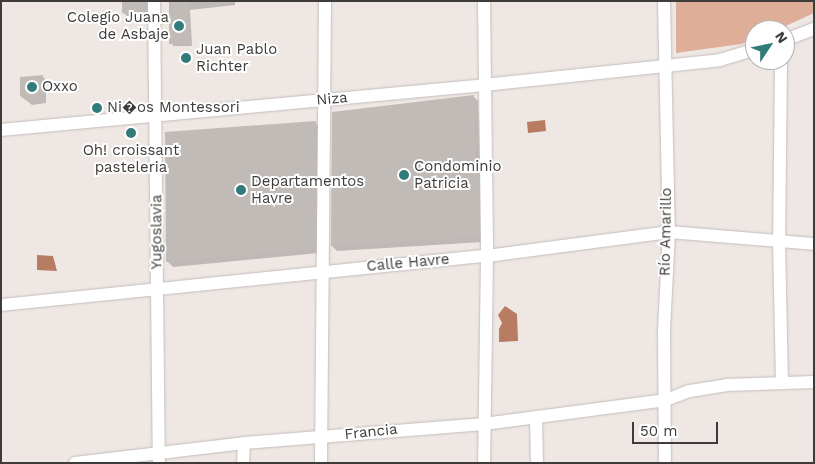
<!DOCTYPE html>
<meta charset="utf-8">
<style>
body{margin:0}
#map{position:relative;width:815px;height:464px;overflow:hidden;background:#eee7e4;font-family:"Work Sans",sans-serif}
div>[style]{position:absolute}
.green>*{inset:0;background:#dfae98}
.water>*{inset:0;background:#b77c62}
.shadow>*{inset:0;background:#0003}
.building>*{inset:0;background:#c1bbb8}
.roads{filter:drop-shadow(0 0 1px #c4bdba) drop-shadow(0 0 1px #c4bdba)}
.minor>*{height:12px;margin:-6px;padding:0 6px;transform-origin:6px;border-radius:6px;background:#fff}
.dots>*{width:14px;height:14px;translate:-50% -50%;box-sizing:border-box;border:2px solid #fff;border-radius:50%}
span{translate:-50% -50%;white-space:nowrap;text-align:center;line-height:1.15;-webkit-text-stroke:4px #fff;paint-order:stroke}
.poi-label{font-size:15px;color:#3e3c3a}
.right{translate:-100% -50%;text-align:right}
.left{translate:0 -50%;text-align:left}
.street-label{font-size:15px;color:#3e3c3a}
.frame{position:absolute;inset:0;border:2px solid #3e3c3a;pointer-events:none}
.north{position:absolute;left:745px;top:20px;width:50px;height:50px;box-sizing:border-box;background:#fff;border:1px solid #b2b1b0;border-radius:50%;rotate:56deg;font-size:14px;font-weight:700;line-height:20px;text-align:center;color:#3e3c3a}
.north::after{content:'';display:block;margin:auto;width:18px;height:22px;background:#327b7b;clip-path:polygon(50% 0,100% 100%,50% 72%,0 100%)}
.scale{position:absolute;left:632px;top:422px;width:86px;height:22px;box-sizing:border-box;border:2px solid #3e3c3a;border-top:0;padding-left:6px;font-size:15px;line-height:18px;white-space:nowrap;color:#3e3c3a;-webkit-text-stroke:4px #fff;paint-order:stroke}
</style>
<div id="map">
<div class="green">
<div style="clip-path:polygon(676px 1px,814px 1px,814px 13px,777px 30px,755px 30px,755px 39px,741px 44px,676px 53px)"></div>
</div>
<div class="water">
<div style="clip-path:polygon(545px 120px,546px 131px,528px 133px,527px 122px)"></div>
<div style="clip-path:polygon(37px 255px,53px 256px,57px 271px,37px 270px)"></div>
<div style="clip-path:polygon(505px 306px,517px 314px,518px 341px,499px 342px,499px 329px,502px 323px,498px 315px)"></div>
</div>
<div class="shadow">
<div style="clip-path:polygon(123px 1px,151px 1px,151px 15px,128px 17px,123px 12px)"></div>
<div style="clip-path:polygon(170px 1px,235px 1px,235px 5px,190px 10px,192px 46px,173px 46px)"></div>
<div style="clip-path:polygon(43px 77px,46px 80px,46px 103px,32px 105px,21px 96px)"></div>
<div style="clip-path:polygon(473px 96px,478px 101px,483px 242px,337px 251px,332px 246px)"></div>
<div style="clip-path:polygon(315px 122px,320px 128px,319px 253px,173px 267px,168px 262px,167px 133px)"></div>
</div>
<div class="building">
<div style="clip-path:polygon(122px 1px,146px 1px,146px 10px,122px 13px)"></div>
<div style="clip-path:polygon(169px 1px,188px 1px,190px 44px,169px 44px)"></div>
<div style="clip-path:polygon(43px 75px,43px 100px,27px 101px,20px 96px,20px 77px)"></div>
<div style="clip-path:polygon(474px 95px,479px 237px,331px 246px,332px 112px)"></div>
<div style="clip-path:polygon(316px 121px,315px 249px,166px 262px,165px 132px)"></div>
</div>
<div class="roads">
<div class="minor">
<div style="left:154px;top:1px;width:462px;rotate:89.4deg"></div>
<div style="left:484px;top:1px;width:255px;rotate:89.3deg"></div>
<div style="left:487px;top:256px;width:207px;rotate:90.8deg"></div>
<div style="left:664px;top:1px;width:231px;rotate:88.8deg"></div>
<div style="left:669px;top:232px;width:99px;rotate:92.9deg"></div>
<div style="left:664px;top:331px;width:132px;rotate:89.6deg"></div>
<div style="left:785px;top:40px;width:31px;rotate:-21deg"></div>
<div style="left:781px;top:60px;width:182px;rotate:90.6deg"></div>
<div style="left:779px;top:242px;width:139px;rotate:88.8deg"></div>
<div style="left:1px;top:130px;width:485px;rotate:-5.3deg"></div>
<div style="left:484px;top:85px;width:237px;rotate:-6deg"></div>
<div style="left:720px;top:60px;width:37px;rotate:-17deg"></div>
<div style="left:1px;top:305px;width:488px;rotate:-5.8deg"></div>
<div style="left:487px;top:256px;width:184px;rotate:-7.5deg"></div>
<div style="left:669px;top:232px;width:145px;rotate:4.7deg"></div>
<div style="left:536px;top:417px;width:46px;rotate:88.8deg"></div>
<div style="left:75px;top:463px;width:170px;rotate:-6.7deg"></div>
<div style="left:244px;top:443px;width:241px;rotate:-4.5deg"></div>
<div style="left:484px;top:424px;width:184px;rotate:-7.5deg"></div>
<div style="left:666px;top:400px;width:26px;rotate:-21deg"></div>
<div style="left:690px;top:391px;width:36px;rotate:-9deg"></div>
<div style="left:726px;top:385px;width:88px;rotate:-2deg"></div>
<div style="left:243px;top:463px;width:20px;rotate:-87deg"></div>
<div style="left:321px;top:463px;width:462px;rotate:-89.5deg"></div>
</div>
</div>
<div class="dots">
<div style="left:179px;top:26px;background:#327b7b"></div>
<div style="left:186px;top:58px;background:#327b7b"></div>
<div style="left:32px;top:87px;background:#327b7b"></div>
<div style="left:97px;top:108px;background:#327b7b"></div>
<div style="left:131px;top:133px;background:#327b7b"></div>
<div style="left:404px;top:175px;background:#327b7b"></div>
<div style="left:241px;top:190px;background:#327b7b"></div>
</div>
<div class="poi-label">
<span class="right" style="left:169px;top:26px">Colegio Juana<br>de Asbaje</span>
<span class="left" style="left:196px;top:58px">Juan Pablo<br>Richter</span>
<span class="left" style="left:42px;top:87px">Oxxo</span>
<span class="left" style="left:107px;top:108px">Ni�os Montessori</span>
<span style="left:131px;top:159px">Oh! croissant<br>pasteleria</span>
<span class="left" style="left:414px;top:175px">Condominio<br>Patricia</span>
<span class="left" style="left:251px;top:190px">Departamentos<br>Havre</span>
</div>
<div class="street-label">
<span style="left:332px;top:99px;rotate:-5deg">Niza</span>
<span style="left:157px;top:232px;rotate:-90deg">Yugoslavia</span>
<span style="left:666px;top:232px;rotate:-89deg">Río Amarillo</span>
<span style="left:408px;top:263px;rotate:-5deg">Calle Havre</span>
<span style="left:371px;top:432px;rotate:-6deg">Francia</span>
</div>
<div class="frame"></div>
<div class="north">N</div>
<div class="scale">50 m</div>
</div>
